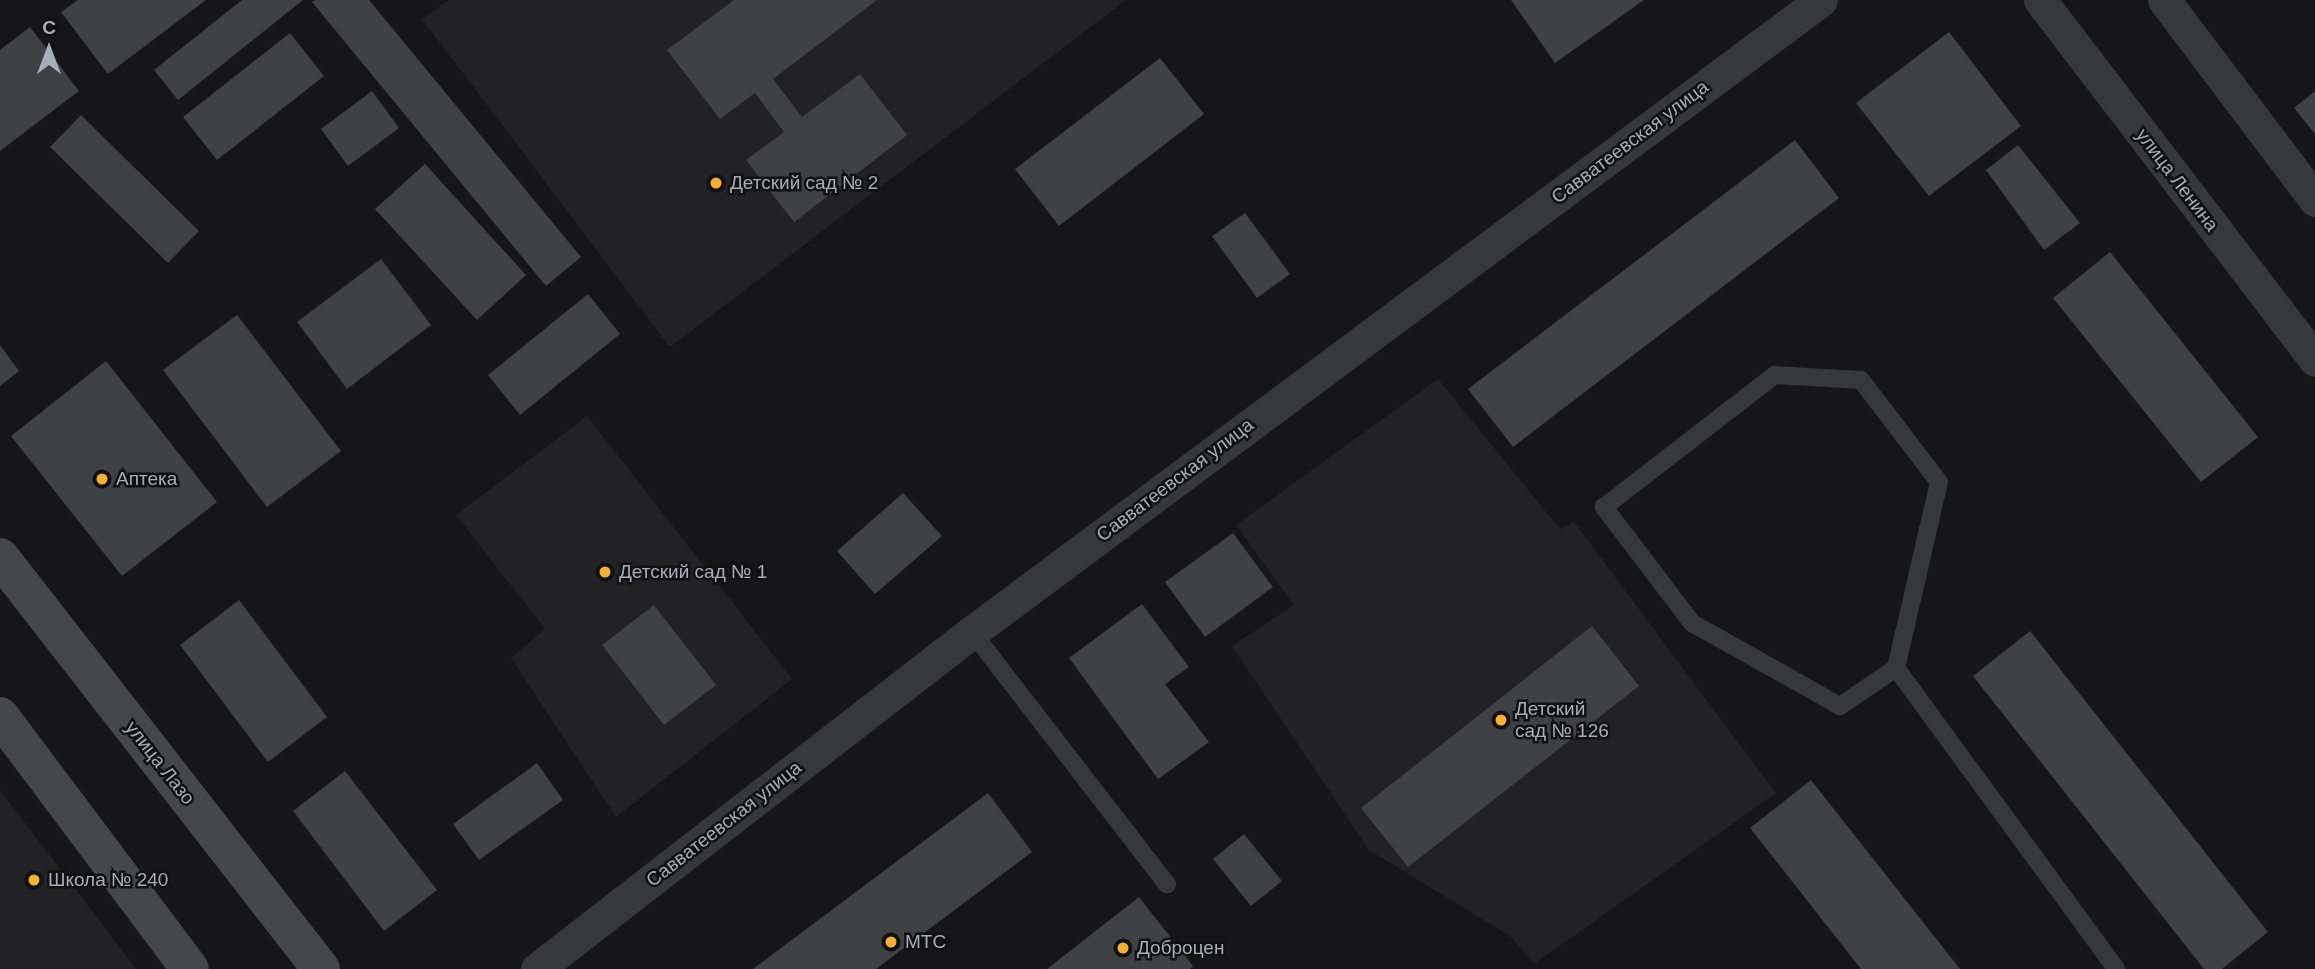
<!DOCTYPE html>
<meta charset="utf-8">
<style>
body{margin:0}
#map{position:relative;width:2315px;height:969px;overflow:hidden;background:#161618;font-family:Arial,sans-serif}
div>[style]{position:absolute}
.built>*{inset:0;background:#222225}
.building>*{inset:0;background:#404145}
.lane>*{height:18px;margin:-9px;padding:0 9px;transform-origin:9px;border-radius:9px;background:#37383d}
.street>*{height:33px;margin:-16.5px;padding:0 16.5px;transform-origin:16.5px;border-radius:16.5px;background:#37383d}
.secondary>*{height:38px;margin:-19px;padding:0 19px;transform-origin:19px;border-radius:19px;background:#45474d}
.dots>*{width:19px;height:19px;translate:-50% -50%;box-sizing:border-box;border:4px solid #111113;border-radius:50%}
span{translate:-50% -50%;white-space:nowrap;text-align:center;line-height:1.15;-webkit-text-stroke:5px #111113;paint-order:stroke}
.street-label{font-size:19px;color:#a8adb8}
.poi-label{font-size:19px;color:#a8adb8}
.left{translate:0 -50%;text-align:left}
.north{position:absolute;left:14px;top:14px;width:70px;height:70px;-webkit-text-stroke:5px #111113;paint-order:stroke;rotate:0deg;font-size:19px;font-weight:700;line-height:28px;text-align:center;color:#a8adb8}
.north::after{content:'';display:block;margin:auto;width:24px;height:32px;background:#a8adb8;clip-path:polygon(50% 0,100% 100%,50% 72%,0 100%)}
</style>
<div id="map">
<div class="built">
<div style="clip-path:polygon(449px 0,1126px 0,670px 347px,422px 19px)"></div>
<div style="clip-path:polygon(1438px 379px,1560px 529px,1574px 522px,1776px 793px,1534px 964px,1510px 936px,1369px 850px,1232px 646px,1294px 605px,1236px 525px)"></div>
<div style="clip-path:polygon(587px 416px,792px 679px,616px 817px,511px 658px,545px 629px,456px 515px)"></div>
<div style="clip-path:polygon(0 790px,136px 969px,0 969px)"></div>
</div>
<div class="building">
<div style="clip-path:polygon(78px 0,206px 0,108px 74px,61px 12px)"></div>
<div style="clip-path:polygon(242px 0,303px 0,178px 100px,154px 70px)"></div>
<div style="clip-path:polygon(315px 0,369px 0,581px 257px,546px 286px,312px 2px)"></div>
<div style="clip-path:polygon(734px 0,877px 0,773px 79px,802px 117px,860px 74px,907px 135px,794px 222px,746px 160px,784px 132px,755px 93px,720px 119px,667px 50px)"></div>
<div style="clip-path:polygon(1511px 0,1644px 0,1555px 63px)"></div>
<div style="clip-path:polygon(30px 27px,79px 91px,0 151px,0 50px)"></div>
<div style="clip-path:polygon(1949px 32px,2021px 126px,1929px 196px,1856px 103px)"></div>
<div style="clip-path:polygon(290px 33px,324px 76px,217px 160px,183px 117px)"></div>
<div style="clip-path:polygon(1160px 58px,1204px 114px,1059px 226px,1015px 169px)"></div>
<div style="clip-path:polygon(372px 91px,399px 128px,348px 166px,321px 129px)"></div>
<div style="clip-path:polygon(2315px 91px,2315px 134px,2294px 108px)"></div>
<div style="clip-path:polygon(81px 115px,199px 231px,168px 263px,50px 147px)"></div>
<div style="clip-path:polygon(1795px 140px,1839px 198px,1513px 447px,1468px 389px)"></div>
<div style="clip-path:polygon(2018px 145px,2080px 223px,2044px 250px,1986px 170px)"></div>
<div style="clip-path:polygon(425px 164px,526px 275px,477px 320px,375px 209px)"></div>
<div style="clip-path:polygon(1245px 213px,1290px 274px,1257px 298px,1212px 236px)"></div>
<div style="clip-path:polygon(2110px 252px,2258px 437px,2201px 482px,2053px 298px)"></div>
<div style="clip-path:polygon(381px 259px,431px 325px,347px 389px,297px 322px)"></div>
<div style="clip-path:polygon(588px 294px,620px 334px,520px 415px,488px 375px)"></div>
<div style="clip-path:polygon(237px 315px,341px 451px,267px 507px,163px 370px)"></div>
<div style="clip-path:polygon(0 345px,19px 371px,0 386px)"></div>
<div style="clip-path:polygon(106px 361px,217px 502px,122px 576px,11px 436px)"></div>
<div style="clip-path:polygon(903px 493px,942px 536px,875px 594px,837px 551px)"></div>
<div style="clip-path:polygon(1233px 533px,1273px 587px,1205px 637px,1165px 582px)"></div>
<div style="clip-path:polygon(239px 600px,327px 717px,268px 762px,180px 645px)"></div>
<div style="clip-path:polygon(1142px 604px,1189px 667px,1165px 684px,1209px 742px,1158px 779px,1069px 658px)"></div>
<div style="clip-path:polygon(654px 605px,716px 685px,664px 725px,602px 645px)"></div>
<div style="clip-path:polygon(1592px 626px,1639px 686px,1408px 867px,1361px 808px)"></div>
<div style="clip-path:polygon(2030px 631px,2268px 932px,2222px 969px,2204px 969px,1973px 676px)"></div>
<div style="clip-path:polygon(537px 763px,563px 800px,479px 860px,453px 824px)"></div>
<div style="clip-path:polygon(345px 771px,437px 890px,384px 931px,293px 811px)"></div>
<div style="clip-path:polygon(1811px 780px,1960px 969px,1861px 969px,1750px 828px)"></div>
<div style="clip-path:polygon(988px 793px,1032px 852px,876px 969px,753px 969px)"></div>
<div style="clip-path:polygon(1244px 834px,1282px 881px,1251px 906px,1213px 859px)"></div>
<div style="clip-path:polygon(1139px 897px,1193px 966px,1190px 969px,1047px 969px)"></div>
</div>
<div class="lane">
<div style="left:972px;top:632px;width:319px;rotate:52.3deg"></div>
<div style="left:1896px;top:668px;width:68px;rotate:145.8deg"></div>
<div style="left:1840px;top:706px;width:170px;rotate:-150.7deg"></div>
<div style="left:1692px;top:623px;width:146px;rotate:-127.2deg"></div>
<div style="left:1604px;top:507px;width:216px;rotate:-37.7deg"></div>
<div style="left:1775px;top:375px;width:86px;rotate:3.3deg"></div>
<div style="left:1861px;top:380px;width:128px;rotate:52.6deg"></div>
<div style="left:1939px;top:482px;width:191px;rotate:103deg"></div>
<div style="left:1896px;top:668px;width:373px;rotate:53.8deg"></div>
</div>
<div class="street">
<div style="left:2040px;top:0;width:453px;rotate:52.6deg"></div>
<div style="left:2164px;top:0;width:251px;rotate:52.9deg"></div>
<div style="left:537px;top:969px;width:550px;rotate:-37.77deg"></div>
<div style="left:972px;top:632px;width:1058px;rotate:-36.66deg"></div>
</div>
<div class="secondary">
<div style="left:0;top:557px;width:522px;rotate:52.08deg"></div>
<div style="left:0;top:716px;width:316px;rotate:53.1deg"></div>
</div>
<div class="dots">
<div style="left:716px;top:183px;background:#f2b134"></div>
<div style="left:102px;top:479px;background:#f2b134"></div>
<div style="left:605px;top:572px;background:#f2b134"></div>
<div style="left:1501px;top:720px;background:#f2b134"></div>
<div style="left:34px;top:880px;background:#f2b134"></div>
<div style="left:891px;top:942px;background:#f2b134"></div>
<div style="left:1123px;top:948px;background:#f2b134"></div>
</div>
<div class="street-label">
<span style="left:1630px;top:142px;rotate:-37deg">Савватеевская улица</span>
<span style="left:2177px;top:180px;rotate:53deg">улица Ленина</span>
<span style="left:1175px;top:480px;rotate:-37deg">Савватеевская улица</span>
<span style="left:160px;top:763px;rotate:52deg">улица Лазо</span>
<span style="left:724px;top:824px;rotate:-38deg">Савватеевская улица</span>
</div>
<div class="poi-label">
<span class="left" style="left:730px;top:183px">Детский сад № 2</span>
<span class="left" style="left:116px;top:479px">Аптека</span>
<span class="left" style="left:619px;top:572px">Детский сад № 1</span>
<span class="left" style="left:1515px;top:720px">Детский<br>сад № 126</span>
<span class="left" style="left:48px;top:880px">Школа № 240</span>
<span class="left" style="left:905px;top:942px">МТС</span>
<span class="left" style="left:1137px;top:948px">Доброцен</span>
</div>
<div class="north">С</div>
</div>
